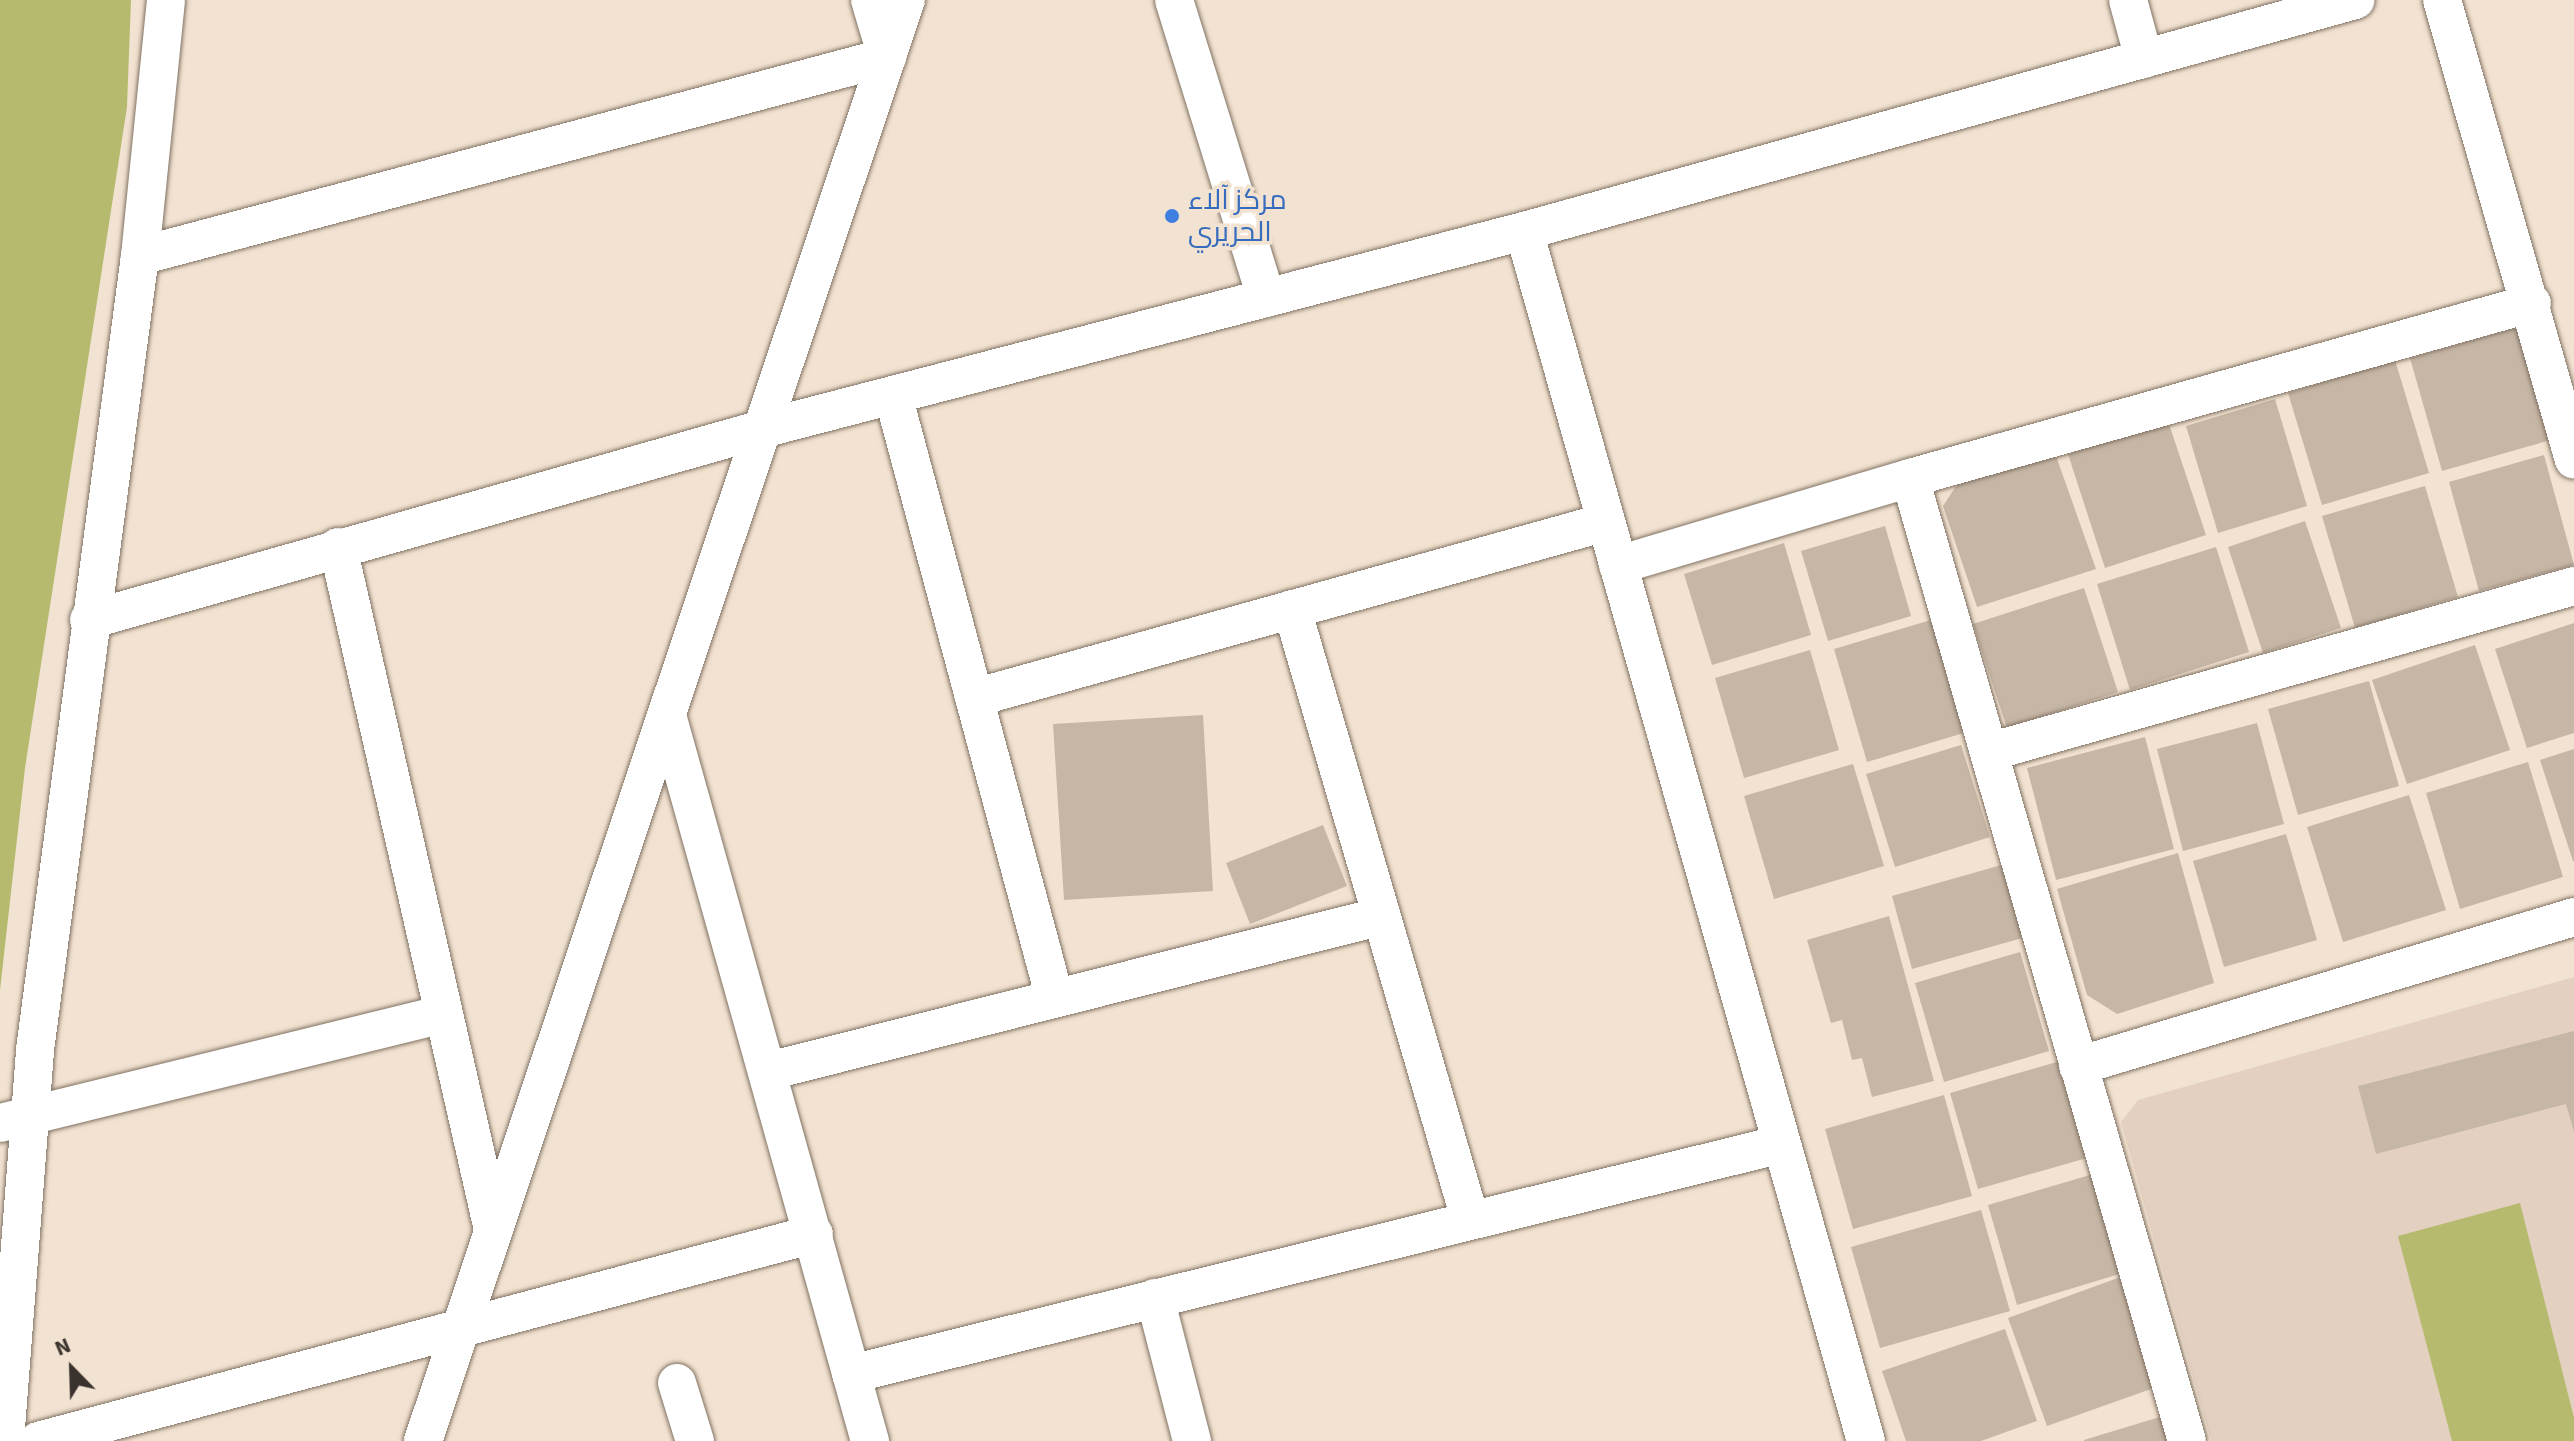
<!DOCTYPE html>
<meta charset="utf-8">
<style>
body{margin:0}
#map{position:relative;width:2574px;height:1441px;overflow:hidden;background:#f2e2d1;font-family:"Source Sans 3",Cairo,sans-serif}
div>[style]{position:absolute}
.education>*{inset:0;background:#e3d0c1}
.green>*{inset:0;background:#b6ba6f}
.building>*{inset:0;background:#c6b6a6}
.roads{filter:drop-shadow(0 0 2px #807263) drop-shadow(0 0 2px #807263)}
.minor>*{height:38px;margin:-19px;padding:0 19px;transform-origin:19px;border-radius:19px;background:#fff}
.dots>*{width:22px;height:22px;translate:-50% -50%;box-sizing:border-box;border:4px solid #f2e2d1;border-radius:50%}
span{translate:-50% -50%;white-space:nowrap;text-align:center;line-height:1.15;-webkit-text-stroke:7px #f2e2d1;paint-order:stroke}
.shop-label{font-size:28px;color:#366cbe}
.left{translate:0 -50%;text-align:left}
.north{position:absolute;left:32px;top:1329px;width:80px;height:80px;-webkit-text-stroke:6px #f2e2d1;paint-order:stroke;rotate:337deg;font-size:22px;font-weight:700;line-height:32px;text-align:center;color:#3a332d}
.north::after{content:'';display:block;margin:auto;width:28px;height:36px;background:#3a332d;clip-path:polygon(50% 0,100% 100%,50% 72%,0 100%)}
</style>
<div id="map">
<div class="education">
<div style="clip-path:polygon(2574px 977px,2574px 1441px,2211px 1441px,2121px 1122px,2138px 1100px)"></div>
</div>
<div class="green">
<div style="clip-path:polygon(0 0,131px 0,127px 107px,25px 768px,0 990px)"></div>
<div style="clip-path:polygon(2520px 1203px,2574px 1418px,2574px 1441px,2452px 1441px,2398px 1236px)"></div>
</div>
<div class="building">
<div style="clip-path:polygon(2522px 326px,2554px 439px,2442px 471px,2410px 358px)"></div>
<div style="clip-path:polygon(2395px 360px,2429px 473px,2322px 505px,2288px 393px)"></div>
<div style="clip-path:polygon(2275px 399px,2307px 506px,2218px 533px,2186px 426px)"></div>
<div style="clip-path:polygon(2168px 421px,2206px 535px,2105px 568px,2068px 454px)"></div>
<div style="clip-path:polygon(2055px 453px,2096px 569px,1977px 607px,1943px 506px,1958px 483px)"></div>
<div style="clip-path:polygon(2544px 455px,2574px 565px,2479px 591px,2449px 482px)"></div>
<div style="clip-path:polygon(2425px 486px,2458px 597px,2355px 628px,2322px 516px)"></div>
<div style="clip-path:polygon(2305px 521px,2341px 628px,2263px 653px,2228px 547px)"></div>
<div style="clip-path:polygon(1885px 526px,1911px 616px,1828px 641px,1801px 551px)"></div>
<div style="clip-path:polygon(1784px 543px,1811px 635px,1712px 665px,1684px 574px)"></div>
<div style="clip-path:polygon(2216px 547px,2249px 652px,2130px 690px,2097px 584px)"></div>
<div style="clip-path:polygon(2084px 588px,2118px 692px,2007px 728px,1973px 624px)"></div>
<div style="clip-path:polygon(1934px 619px,1967px 732px,1867px 762px,1834px 649px)"></div>
<div style="clip-path:polygon(2574px 623px,2574px 733px,2527px 748px,2495px 649px)"></div>
<div style="clip-path:polygon(2475px 645px,2510px 750px,2407px 784px,2372px 680px)"></div>
<div style="clip-path:polygon(1810px 650px,1839px 750px,1744px 778px,1715px 678px)"></div>
<div style="clip-path:polygon(2369px 681px,2399px 786px,2298px 815px,2268px 709px)"></div>
<div style="clip-path:polygon(1203px 715px,1213px 891px,1064px 900px,1053px 724px)"></div>
<div style="clip-path:polygon(2257px 723px,2284px 824px,2183px 851px,2157px 749px)"></div>
<div style="clip-path:polygon(2145px 737px,2174px 849px,2056px 880px,2027px 768px)"></div>
<div style="clip-path:polygon(1961px 745px,1990px 837px,1895px 867px,1866px 774px)"></div>
<div style="clip-path:polygon(2574px 749px,2574px 861px,2573px 861px,2540px 760px)"></div>
<div style="clip-path:polygon(2528px 762px,2563px 877px,2460px 909px,2426px 793px)"></div>
<div style="clip-path:polygon(1853px 764px,1884px 866px,1774px 899px,1744px 796px)"></div>
<div style="clip-path:polygon(2409px 795px,2446px 910px,2343px 942px,2307px 827px)"></div>
<div style="clip-path:polygon(1323px 825px,1347px 886px,1250px 924px,1226px 863px)"></div>
<div style="clip-path:polygon(2286px 834px,2317px 940px,2224px 967px,2193px 861px)"></div>
<div style="clip-path:polygon(2178px 853px,2214px 983px,2117px 1014px,2087px 995px,2057px 889px)"></div>
<div style="clip-path:polygon(2012px 862px,2033px 935px,1912px 969px,1892px 896px)"></div>
<div style="clip-path:polygon(1889px 916px,1934px 1081px,1872px 1097px,1862px 1058px,1852px 1060px,1842px 1020px,1831px 1023px,1807px 940px)"></div>
<div style="clip-path:polygon(2020px 952px,2049px 1051px,1944px 1082px,1915px 983px)"></div>
<div style="clip-path:polygon(2574px 1031px,2574px 1132px,2566px 1104px,2376px 1154px,2358px 1086px)"></div>
<div style="clip-path:polygon(2060px 1061px,2087px 1158px,1978px 1189px,1950px 1093px)"></div>
<div style="clip-path:polygon(1944px 1095px,1972px 1196px,1853px 1229px,1825px 1129px)"></div>
<div style="clip-path:polygon(2097px 1173px,2126px 1272px,2017px 1305px,1988px 1205px)"></div>
<div style="clip-path:polygon(1981px 1210px,2010px 1311px,1880px 1348px,1851px 1247px)"></div>
<div style="clip-path:polygon(2126px 1275px,2165px 1384px,2047px 1426px,2008px 1318px)"></div>
<div style="clip-path:polygon(2005px 1329px,2037px 1421px,1981px 1441px,1906px 1441px,1882px 1371px)"></div>
<div style="clip-path:polygon(2163px 1416px,2170px 1441px,2084px 1441px,2084px 1440px)"></div>
</div>
<div class="roads">
<div class="minor">
<div style="left:1174px;top:0;width:312px;rotate:72.8deg"></div>
<div style="left:2128px;top:0;width:61px;rotate:74.8deg"></div>
<div style="left:2442px;top:0;width:478px;rotate:74deg"></div>
<div style="left:1524px;top:231px;width:1257px;rotate:74.22deg"></div>
<div style="left:140px;top:256px;width:773px;rotate:-14.92deg"></div>
<div style="left:887px;top:57px;width:59px;rotate:-106.6deg"></div>
<div style="left:893px;top:395px;width:625px;rotate:74.99deg"></div>
<div style="left:338px;top:547px;width:700px;rotate:77.21deg"></div>
<div style="left:1618px;top:565px;width:305px;rotate:-16.6deg"></div>
<div style="left:1292px;top:609px;width:635px;rotate:73.73deg"></div>
<div style="left:89px;top:620px;width:700px;rotate:-15.84deg"></div>
<div style="left:762px;top:429px;width:787px;rotate:-14.57deg"></div>
<div style="left:1524px;top:231px;width:863px;rotate:-15.53deg"></div>
<div style="left:974px;top:698px;width:656px;rotate:-15.56deg"></div>
<div style="left:667px;top:715px;width:754px;rotate:74.38deg"></div>
<div style="left:1989px;top:752px;width:608px;rotate:-15.84deg"></div>
<div style="left:2078px;top:1066px;width:518px;rotate:-16.72deg"></div>
<div style="left:769px;top:1071px;width:632px;rotate:-14.19deg"></div>
<div style="left:0;top:1123px;width:453px;rotate:-13.8deg"></div>
<div style="left:1155px;top:1298px;width:148px;rotate:75.5deg"></div>
<div style="left:851px;top:1374px;width:959px;rotate:-13.88deg"></div>
<div style="left:677px;top:1383px;width:61px;rotate:72.8deg"></div>
<div style="left:5px;top:1441px;width:392px;rotate:-85.6deg"></div>
<div style="left:35px;top:1050px;width:801px;rotate:-82.47deg"></div>
<div style="left:140px;top:256px;width:257px;rotate:-84.2deg"></div>
<div style="left:38px;top:1441px;width:803px;rotate:-14.94deg"></div>
<div style="left:423px;top:1441px;width:1520px;rotate:-71.47deg"></div>
<div style="left:2187px;top:1441px;width:1002px;rotate:-106.05deg"></div>
<div style="left:1910px;top:478px;width:646px;rotate:-15.71deg"></div>
</div>
</div>
<div class="dots">
<div style="left:1172px;top:216px;background:#3f7fe0"></div>
</div>
<div class="shop-label">
<span class="left" style="left:1188px;top:216px">مركز آلاء<br>الحريري</span>
</div>
<div class="north">N</div>
</div>
